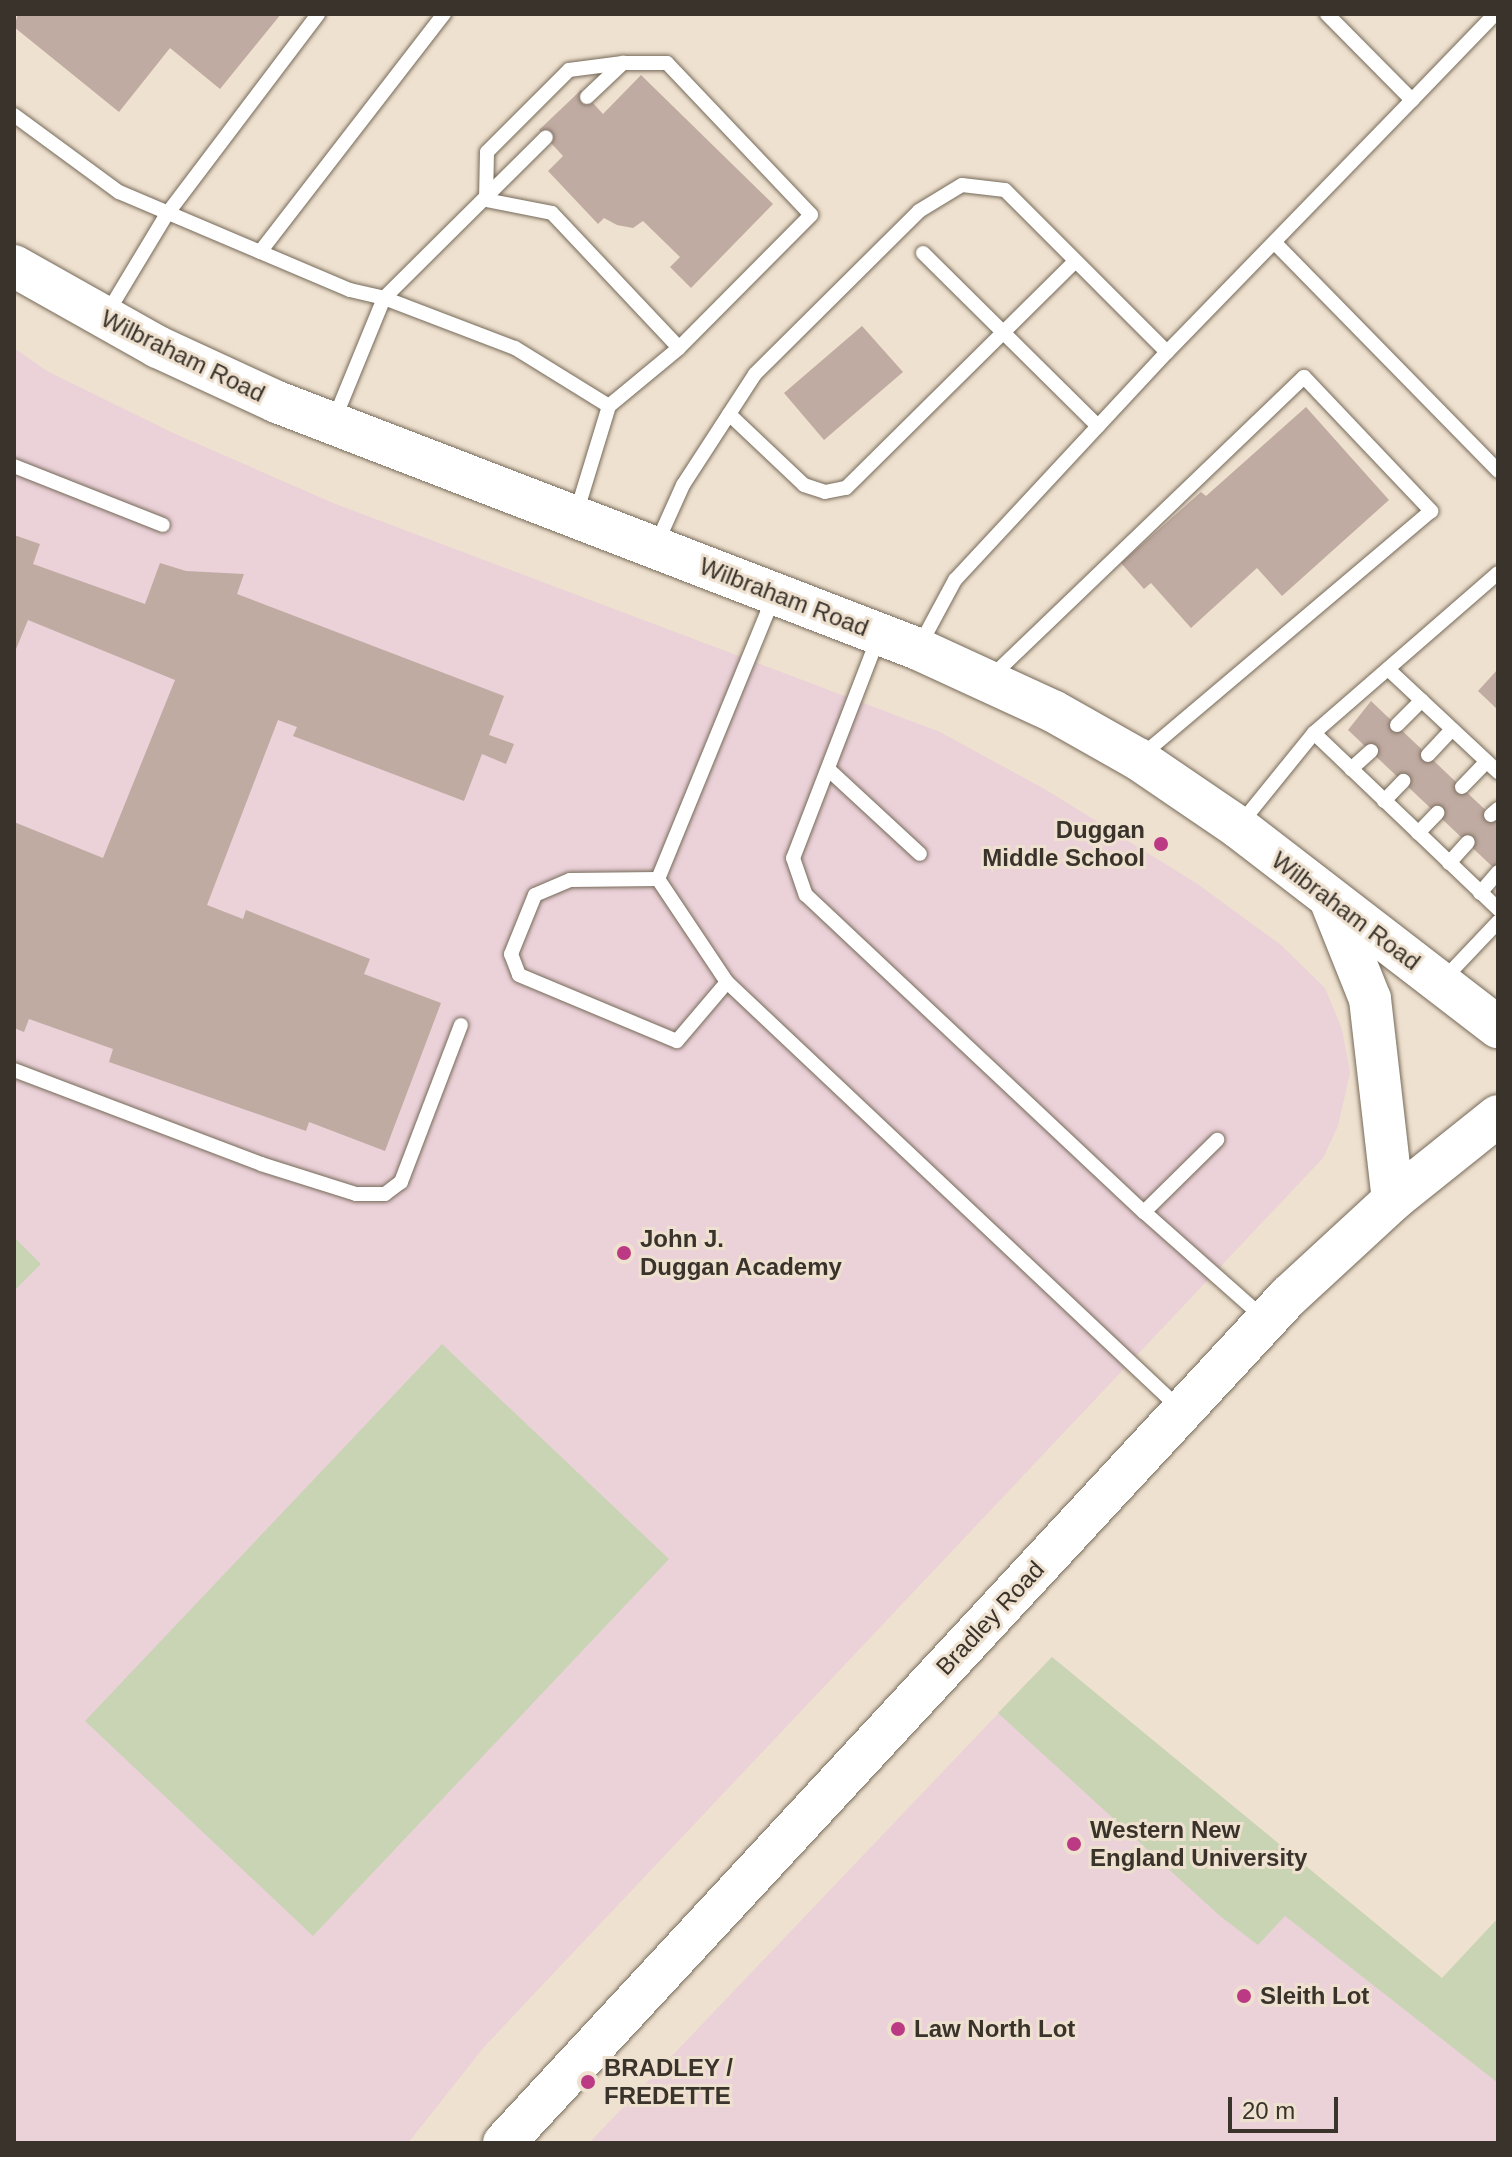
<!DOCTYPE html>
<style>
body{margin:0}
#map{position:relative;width:1512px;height:2157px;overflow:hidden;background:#efe1cf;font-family:Helvetica,sans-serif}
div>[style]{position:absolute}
.education>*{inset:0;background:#ebd1d8}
.green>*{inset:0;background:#c9d4b5}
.building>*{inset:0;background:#c0aba2}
.roads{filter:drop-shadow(0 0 2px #766a5a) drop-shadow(0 0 2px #766a5a)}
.service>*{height:14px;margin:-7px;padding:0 7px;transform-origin:7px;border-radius:7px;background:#fff}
.secondary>*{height:42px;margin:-21px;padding:0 21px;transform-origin:21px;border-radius:21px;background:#fff}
.dots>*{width:22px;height:22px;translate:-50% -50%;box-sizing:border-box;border:4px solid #efe1cf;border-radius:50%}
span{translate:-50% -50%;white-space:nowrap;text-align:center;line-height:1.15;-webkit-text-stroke:6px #efe1cf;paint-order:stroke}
.street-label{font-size:24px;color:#39332c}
.poi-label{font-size:24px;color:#39332c;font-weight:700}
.right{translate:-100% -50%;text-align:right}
.left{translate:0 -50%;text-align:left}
.frame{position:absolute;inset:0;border:16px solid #39332c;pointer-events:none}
.scale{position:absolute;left:1228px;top:2097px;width:110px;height:36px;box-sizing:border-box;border:4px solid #39332c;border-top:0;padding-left:10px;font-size:24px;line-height:28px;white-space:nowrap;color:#39332c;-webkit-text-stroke:6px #efe1cf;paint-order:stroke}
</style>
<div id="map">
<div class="education">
<div style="clip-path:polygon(14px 348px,47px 371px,171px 432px,333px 503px,940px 732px,1048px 791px,1199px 885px,1281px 945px,1325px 988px,1342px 1029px,1350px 1073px,1338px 1126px,1323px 1158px,484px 2047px,408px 2143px,14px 2143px)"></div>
<div style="clip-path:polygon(1052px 1657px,1498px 2030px,1498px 2143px,589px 2143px)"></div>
</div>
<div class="green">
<div style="clip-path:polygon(14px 1237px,41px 1264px,14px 1291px)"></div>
<div style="clip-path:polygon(442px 1344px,669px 1559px,313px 1936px,85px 1721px)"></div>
<div style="clip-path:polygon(1052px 1657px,1442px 1978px,1498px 1918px,1498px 2083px,1285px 1916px,1258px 1945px,1220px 1916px,998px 1713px)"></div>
</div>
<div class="building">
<div style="clip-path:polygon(18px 14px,281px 14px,220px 89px,170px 48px,119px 112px,14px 27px)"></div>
<div style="clip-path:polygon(641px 75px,773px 204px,691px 288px,670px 267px,680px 257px,643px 221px,633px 228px,617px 225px,604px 218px,598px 224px,548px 171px,563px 156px,539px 130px,581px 90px,603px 114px)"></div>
<div style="clip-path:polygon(862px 326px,903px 372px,824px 440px,784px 393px)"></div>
<div style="clip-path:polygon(1306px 407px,1389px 500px,1282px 596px,1257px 568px,1191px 628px,1151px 583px,1144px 589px,1121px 563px,1201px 492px,1206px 496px)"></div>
<div style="clip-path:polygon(14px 535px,40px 544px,33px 564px,145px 604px,160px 563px,186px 571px,244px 574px,237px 594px,504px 696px,489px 735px,514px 744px,506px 764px,482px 754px,464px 801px,293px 736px,297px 727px,278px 720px,207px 905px,243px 919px,246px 910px,370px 959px,364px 974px,441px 1003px,385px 1151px,309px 1122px,306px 1131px,109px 1062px,113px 1049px,29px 1019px,24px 1032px,14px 1028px,14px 822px,103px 858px,175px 680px,28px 620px,14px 654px)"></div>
<div style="clip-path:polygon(1498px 669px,1498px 710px,1478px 691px)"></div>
<div style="clip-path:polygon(1371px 701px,1498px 822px,1498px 872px,1348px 730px)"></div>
</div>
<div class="roads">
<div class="service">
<div style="left:587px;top:97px;width:50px;rotate:-43.4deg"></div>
<div style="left:1412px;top:100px;width:120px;rotate:-46deg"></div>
<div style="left:14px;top:115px;width:130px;rotate:36.3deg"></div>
<div style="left:119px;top:192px;width:251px;rotate:23deg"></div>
<div style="left:350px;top:290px;width:35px;rotate:13deg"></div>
<div style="left:384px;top:298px;width:140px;rotate:20.9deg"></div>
<div style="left:515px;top:348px;width:110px;rotate:31.7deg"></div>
<div style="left:486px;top:200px;width:48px;rotate:-88.8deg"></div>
<div style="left:487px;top:152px;width:116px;rotate:-45deg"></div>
<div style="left:569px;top:70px;width:54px;rotate:-7.4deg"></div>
<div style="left:623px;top:63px;width:44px"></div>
<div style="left:667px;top:63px;width:209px;rotate:46.5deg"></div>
<div style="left:811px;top:215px;width:187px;rotate:134.8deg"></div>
<div style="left:679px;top:348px;width:91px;rotate:140.4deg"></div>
<div style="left:609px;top:406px;width:113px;rotate:107deg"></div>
<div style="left:486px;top:200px;width:67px;rotate:11.1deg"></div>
<div style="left:552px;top:213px;width:185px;rotate:46.7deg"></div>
<div style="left:1275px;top:243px;width:319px;rotate:45.6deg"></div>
<div style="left:260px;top:252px;width:301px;rotate:-52.3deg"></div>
<div style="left:923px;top:253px;width:246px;rotate:44.7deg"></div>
<div style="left:106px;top:315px;width:118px;rotate:-58.9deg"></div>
<div style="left:167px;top:214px;width:251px;rotate:-52.9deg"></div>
<div style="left:729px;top:414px;width:103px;rotate:43.4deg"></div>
<div style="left:804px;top:485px;width:22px;rotate:18deg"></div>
<div style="left:825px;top:492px;width:21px;rotate:-11deg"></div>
<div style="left:846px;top:488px;width:322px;rotate:-44.7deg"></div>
<div style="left:334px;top:420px;width:132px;rotate:-67.7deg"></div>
<div style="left:384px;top:298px;width:228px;rotate:-44.8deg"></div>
<div style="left:14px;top:466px;width:160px;rotate:21.6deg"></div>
<div style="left:656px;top:545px;width:66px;rotate:-65.8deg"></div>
<div style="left:683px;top:485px;width:132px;rotate:-57deg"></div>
<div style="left:755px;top:374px;width:231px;rotate:-44.8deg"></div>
<div style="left:919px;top:211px;width:50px;rotate:-31.2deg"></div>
<div style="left:962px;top:185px;width:43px;rotate:6.6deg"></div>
<div style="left:1005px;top:190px;width:229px;rotate:45deg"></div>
<div style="left:1498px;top:573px;width:244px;rotate:139deg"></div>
<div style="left:1314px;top:733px;width:255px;rotate:43.7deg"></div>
<div style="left:878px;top:638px;width:236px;rotate:111.1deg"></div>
<div style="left:793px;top:858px;width:39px;rotate:71deg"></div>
<div style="left:806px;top:895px;width:463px;rotate:43.2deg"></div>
<div style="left:1144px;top:1212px;width:160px;rotate:41.5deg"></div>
<div style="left:920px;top:645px;width:74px;rotate:-61.7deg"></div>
<div style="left:955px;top:580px;width:311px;rotate:-47.1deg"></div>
<div style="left:1167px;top:352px;width:351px;rotate:-45.8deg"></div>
<div style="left:1412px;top:100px;width:121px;rotate:-134.7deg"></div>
<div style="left:1388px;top:669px;width:151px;rotate:43.1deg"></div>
<div style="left:990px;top:678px;width:435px;rotate:-43.8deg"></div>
<div style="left:1304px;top:377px;width:185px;rotate:46.5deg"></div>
<div style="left:1431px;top:511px;width:380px;rotate:139.8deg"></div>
<div style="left:1397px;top:725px;width:35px;rotate:-45deg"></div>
<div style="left:1428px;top:755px;width:35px;rotate:-47deg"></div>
<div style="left:828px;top:769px;width:125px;rotate:42.7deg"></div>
<div style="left:1351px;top:769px;width:27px;rotate:-42deg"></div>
<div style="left:1462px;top:787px;width:35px;rotate:-46deg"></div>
<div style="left:1384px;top:801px;width:28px;rotate:-46deg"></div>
<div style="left:1491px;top:815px;width:9px;rotate:-41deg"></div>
<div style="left:1241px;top:823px;width:116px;rotate:-51deg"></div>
<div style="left:1418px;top:833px;width:28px;rotate:-46deg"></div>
<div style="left:1449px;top:863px;width:28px;rotate:-48deg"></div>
<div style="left:658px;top:879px;width:124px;rotate:56.2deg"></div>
<div style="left:727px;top:982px;width:621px;rotate:43.3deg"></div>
<div style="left:658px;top:879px;width:88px;rotate:179.3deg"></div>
<div style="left:570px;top:880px;width:38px;rotate:157deg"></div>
<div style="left:535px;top:895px;width:64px;rotate:112.1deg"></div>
<div style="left:511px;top:954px;width:22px;rotate:69deg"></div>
<div style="left:519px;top:975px;width:171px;rotate:22.7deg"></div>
<div style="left:677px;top:1041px;width:77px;rotate:-49.7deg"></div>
<div style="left:658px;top:879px;width:303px;rotate:-67.7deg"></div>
<div style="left:1480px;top:893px;width:28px;rotate:-49deg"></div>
<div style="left:1441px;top:982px;width:83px;rotate:-46.5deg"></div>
<div style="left:14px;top:1070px;width:264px;rotate:20.8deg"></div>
<div style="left:261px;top:1164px;width:100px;rotate:17.5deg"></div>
<div style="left:356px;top:1194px;width:29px"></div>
<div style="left:385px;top:1194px;width:20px;rotate:-37deg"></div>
<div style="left:401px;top:1182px;width:168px;rotate:-69.1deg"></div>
<div style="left:1144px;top:1212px;width:103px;rotate:-44.6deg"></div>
</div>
<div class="secondary">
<div style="left:14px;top:266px;width:165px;rotate:29.4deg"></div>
<div style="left:158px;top:347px;width:131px;rotate:24.8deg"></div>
<div style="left:277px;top:402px;width:687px;rotate:21.07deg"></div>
<div style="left:918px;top:649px;width:149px;rotate:24.7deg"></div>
<div style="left:1053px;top:711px;width:98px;rotate:29.5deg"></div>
<div style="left:1138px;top:759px;width:121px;rotate:34.2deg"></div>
<div style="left:1238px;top:827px;width:328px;rotate:37.6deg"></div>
<div style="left:1330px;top:899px;width:108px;rotate:68.2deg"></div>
<div style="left:1370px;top:999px;width:202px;rotate:83.5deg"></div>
<div style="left:504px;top:2143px;width:1155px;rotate:-47.18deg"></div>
<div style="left:1289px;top:1296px;width:142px;rotate:-42.7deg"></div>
<div style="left:1393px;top:1200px;width:134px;rotate:-38.7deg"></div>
</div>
</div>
<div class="dots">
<div style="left:1161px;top:844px;background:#bb3a83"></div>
<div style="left:624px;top:1253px;background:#bb3a83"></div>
<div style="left:1074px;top:1844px;background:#bb3a83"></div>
<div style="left:1244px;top:1996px;background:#bb3a83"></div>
<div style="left:898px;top:2029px;background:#bb3a83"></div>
<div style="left:588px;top:2082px;background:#bb3a83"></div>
</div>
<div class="street-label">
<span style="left:183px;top:356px;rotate:26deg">Wilbraham Road</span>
<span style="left:784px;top:597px;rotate:21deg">Wilbraham Road</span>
<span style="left:1346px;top:911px;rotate:37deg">Wilbraham Road</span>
<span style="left:990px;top:1618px;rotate:-47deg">Bradley Road</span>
</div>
<div class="poi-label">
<span class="right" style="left:1145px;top:844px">Duggan<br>Middle School</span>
<span class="left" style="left:640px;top:1253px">John J.<br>Duggan Academy</span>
<span class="left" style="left:1090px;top:1844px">Western New<br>England University</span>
<span class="left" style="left:1260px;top:1996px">Sleith Lot</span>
<span class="left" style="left:914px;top:2029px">Law North Lot</span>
<span class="left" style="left:604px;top:2082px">BRADLEY /<br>FREDETTE</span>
</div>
<div class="frame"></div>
<div class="scale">20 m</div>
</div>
